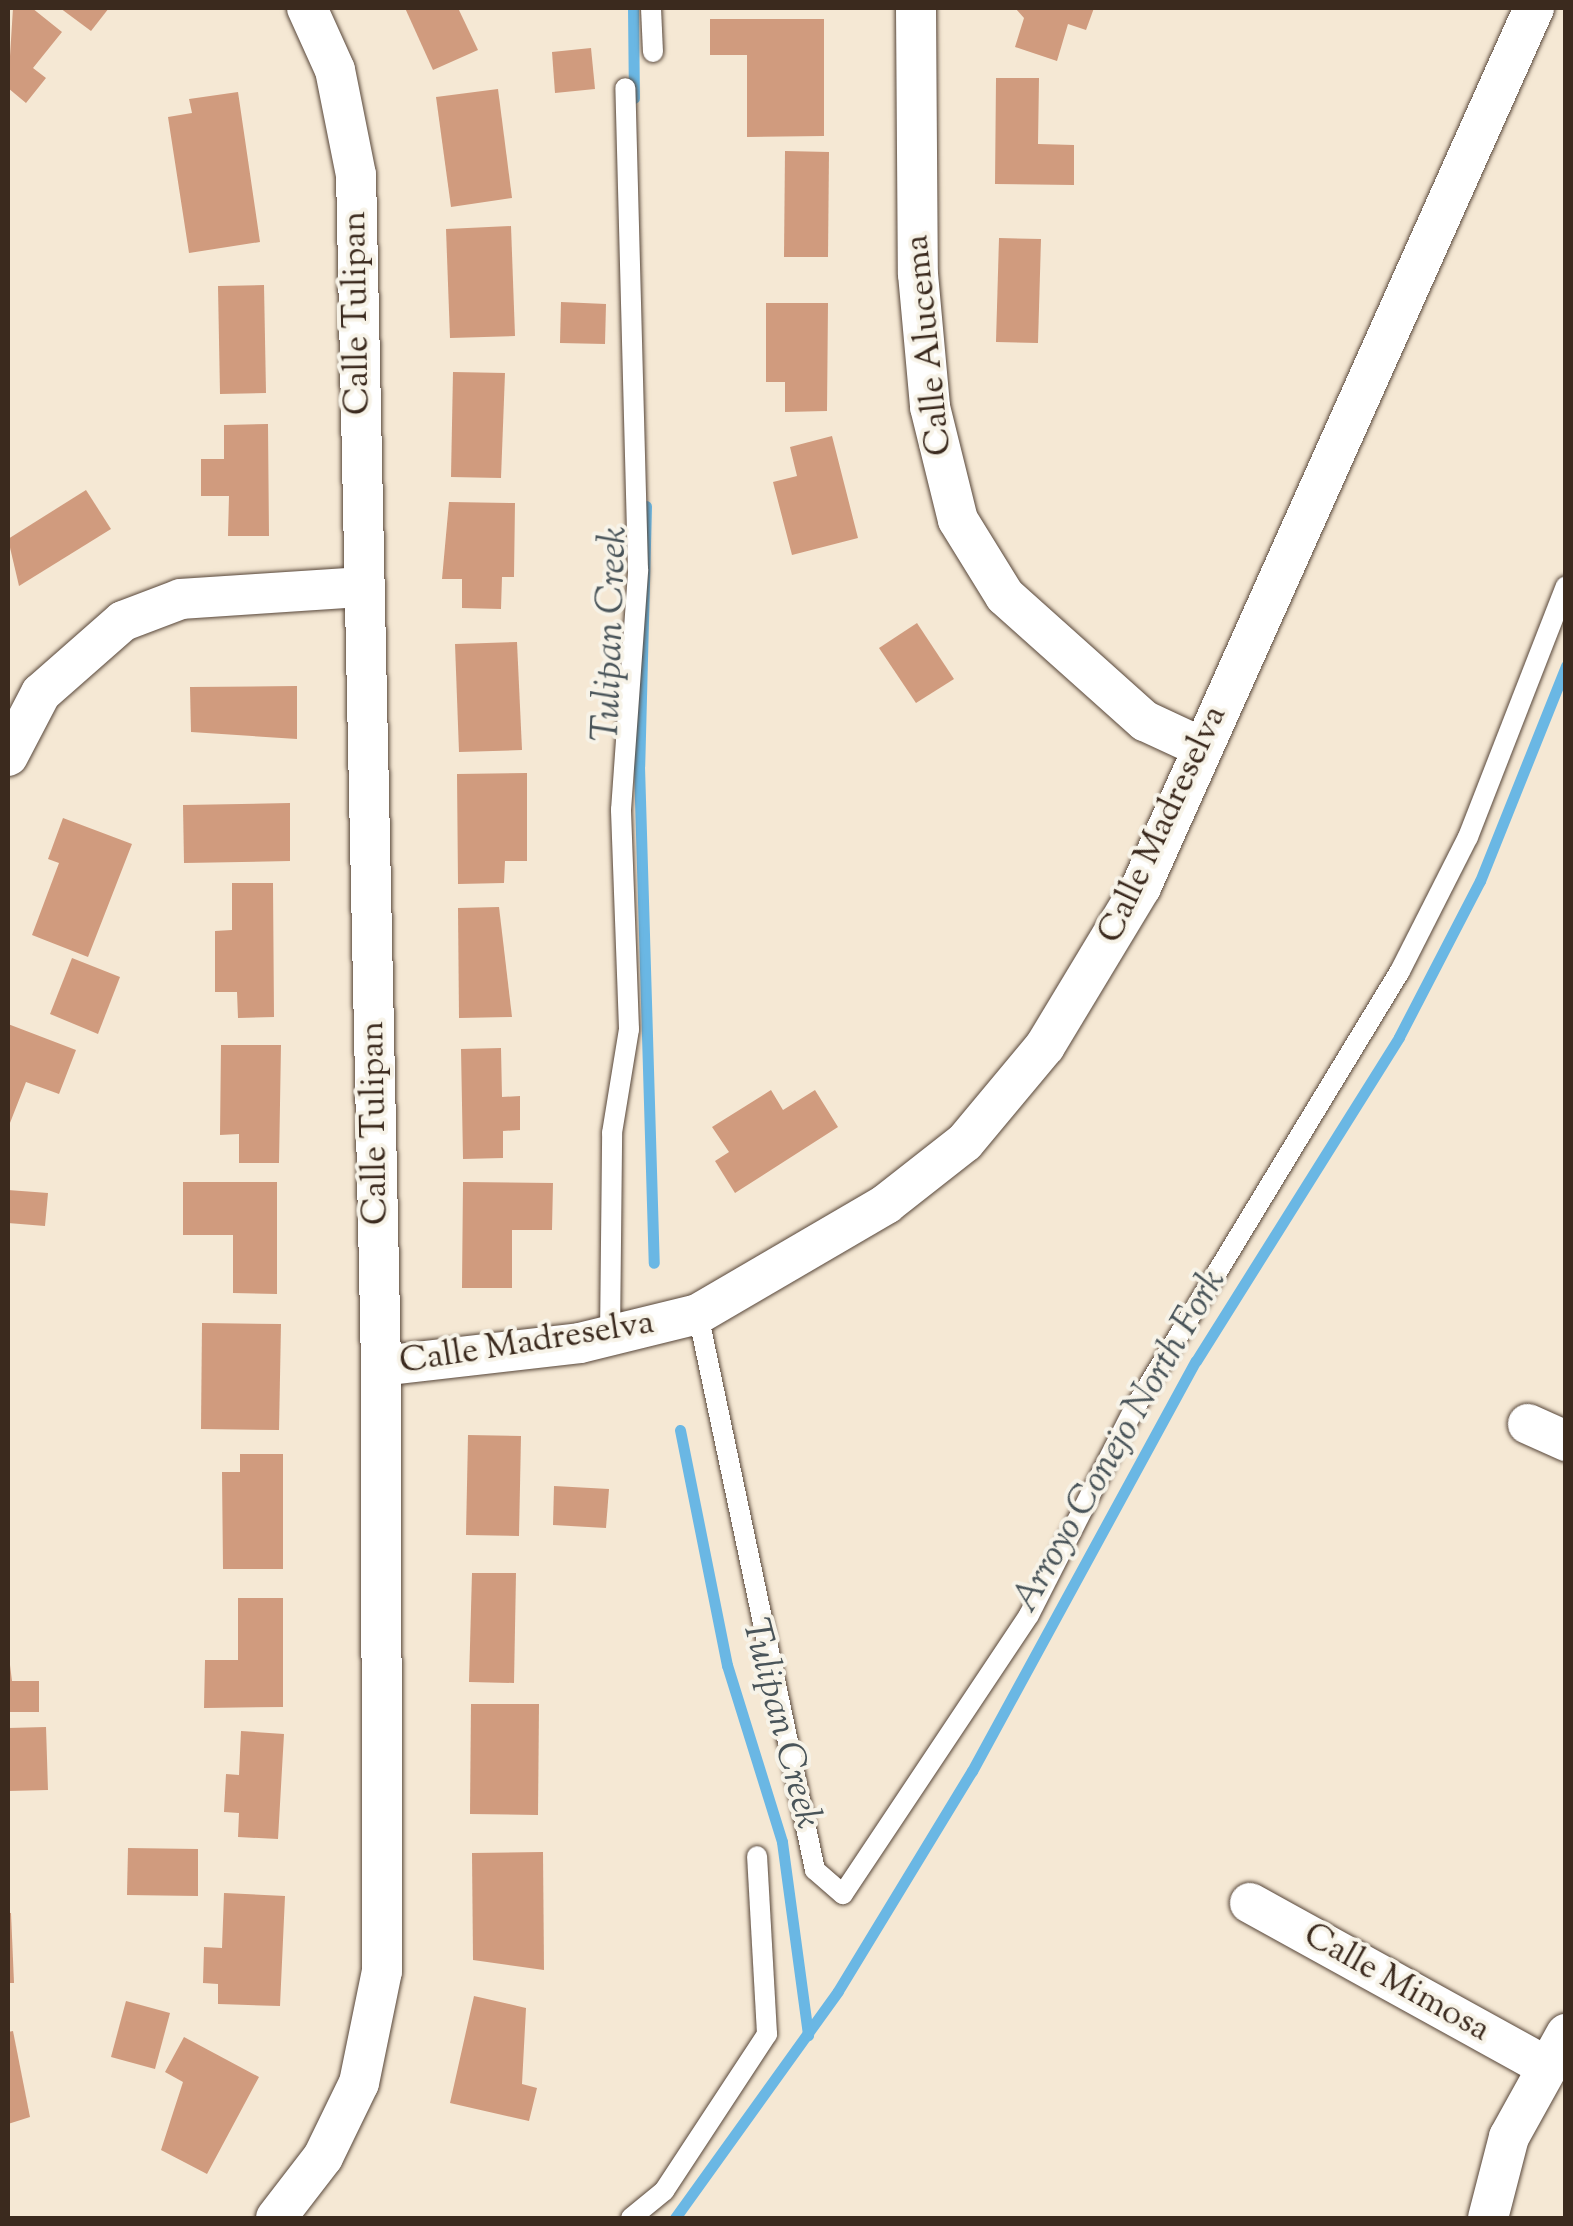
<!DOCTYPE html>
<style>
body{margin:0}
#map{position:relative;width:1573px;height:2226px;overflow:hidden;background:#f5e8d4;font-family:"Sorts Mill Goudy",serif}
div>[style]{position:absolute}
.stream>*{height:11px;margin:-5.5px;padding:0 5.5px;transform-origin:5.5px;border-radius:5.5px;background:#6ab7e4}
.building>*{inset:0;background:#d09b7e}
.roads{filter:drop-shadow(0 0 2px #574639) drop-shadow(0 0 2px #574639)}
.service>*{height:20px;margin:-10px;padding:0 10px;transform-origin:10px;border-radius:10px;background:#fff}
.minor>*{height:40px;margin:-20px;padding:0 20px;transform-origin:20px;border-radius:20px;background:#fff}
span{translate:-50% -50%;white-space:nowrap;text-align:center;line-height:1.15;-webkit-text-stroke:8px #f7f3e8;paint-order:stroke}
.street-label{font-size:35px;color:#3b2a1e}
.water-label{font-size:38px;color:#495459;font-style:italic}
.frame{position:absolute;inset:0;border:10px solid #3b2a1e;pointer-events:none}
</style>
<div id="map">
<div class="stream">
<div style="left:633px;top:8px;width:90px;rotate:89.4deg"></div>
<div style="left:646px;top:506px;width:260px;rotate:91.5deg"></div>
<div style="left:639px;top:766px;width:497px;rotate:88.3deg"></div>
<div style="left:680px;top:1430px;width:240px;rotate:78.7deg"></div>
<div style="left:727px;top:1665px;width:185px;rotate:72.7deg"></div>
<div style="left:782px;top:1842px;width:195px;rotate:82.3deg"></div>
<div style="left:675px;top:2218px;width:279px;rotate:-54.3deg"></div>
<div style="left:838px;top:1991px;width:258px;rotate:-58.7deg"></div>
<div style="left:972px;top:1771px;width:467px;rotate:-61.4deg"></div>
<div style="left:1196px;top:1361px;width:382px;rotate:-57.9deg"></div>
<div style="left:1399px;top:1037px;width:176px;rotate:-62.6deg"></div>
<div style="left:1480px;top:881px;width:232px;rotate:-68.2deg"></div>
</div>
<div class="building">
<div style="clip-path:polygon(13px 8px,32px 8px,62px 32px,33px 68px,46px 78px,26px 103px,8px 88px)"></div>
<div style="clip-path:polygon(60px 8px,109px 8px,91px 31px)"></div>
<div style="clip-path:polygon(405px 8px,458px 8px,478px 50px,433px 70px)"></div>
<div style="clip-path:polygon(1015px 8px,1094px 8px,1086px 30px,1068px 24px,1057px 61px,1015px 47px,1024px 18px)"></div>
<div style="clip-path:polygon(710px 19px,824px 19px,824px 136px,747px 137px,747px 55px,710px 55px)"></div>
<div style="clip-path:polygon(591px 48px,595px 89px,555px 93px,552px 52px)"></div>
<div style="clip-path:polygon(996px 78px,1039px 78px,1038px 144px,1074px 145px,1074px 185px,995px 184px)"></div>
<div style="clip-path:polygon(498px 89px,512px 198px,451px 207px,436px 97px)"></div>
<div style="clip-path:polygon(238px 92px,260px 242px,189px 253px,168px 117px,192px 113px,189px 99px)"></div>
<div style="clip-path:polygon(785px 151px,829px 152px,828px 257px,784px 257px)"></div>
<div style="clip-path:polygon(511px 226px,515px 336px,450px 338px,446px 229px)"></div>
<div style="clip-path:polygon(999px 238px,1041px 239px,1038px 343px,996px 342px)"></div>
<div style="clip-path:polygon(264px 285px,266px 393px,220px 394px,218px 286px)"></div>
<div style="clip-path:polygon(561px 302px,606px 304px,605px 344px,560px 343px)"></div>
<div style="clip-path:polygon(766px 303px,828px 303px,827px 411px,785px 412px,785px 382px,766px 382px)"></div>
<div style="clip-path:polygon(453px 372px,505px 373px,501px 478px,451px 477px)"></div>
<div style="clip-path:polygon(268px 424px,269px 536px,228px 536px,229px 496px,201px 496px,201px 459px,224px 459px,224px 425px)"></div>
<div style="clip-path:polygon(832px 436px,858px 538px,792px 555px,773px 482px,797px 476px,790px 447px)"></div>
<div style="clip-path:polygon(86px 490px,111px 529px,19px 586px,8px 539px)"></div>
<div style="clip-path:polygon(449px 502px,515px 503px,514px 577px,502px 577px,501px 609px,462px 608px,462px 579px,442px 579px)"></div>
<div style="clip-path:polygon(917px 623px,954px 679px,916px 703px,879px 648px)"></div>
<div style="clip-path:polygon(517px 642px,522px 750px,459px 752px,455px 644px)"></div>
<div style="clip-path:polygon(297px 686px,297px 739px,191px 732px,190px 687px)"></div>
<div style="clip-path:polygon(527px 773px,527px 861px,505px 861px,504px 883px,458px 884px,457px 774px)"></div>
<div style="clip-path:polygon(290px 803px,290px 861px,184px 863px,183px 805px)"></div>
<div style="clip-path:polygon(63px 818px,132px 844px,88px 957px,32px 935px,59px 863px,48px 859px)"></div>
<div style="clip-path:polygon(232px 883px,273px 883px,274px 1017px,238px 1018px,237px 992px,215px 992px,215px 931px,232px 930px)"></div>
<div style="clip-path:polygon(499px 907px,512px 1017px,459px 1018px,458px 908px)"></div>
<div style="clip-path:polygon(72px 958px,120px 977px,98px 1034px,50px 1014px)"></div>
<div style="clip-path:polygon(8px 1024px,76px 1050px,59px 1094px,26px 1082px,8px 1128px)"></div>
<div style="clip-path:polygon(221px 1045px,281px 1045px,279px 1163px,239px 1163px,239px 1134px,220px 1135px)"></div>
<div style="clip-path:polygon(501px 1048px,502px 1097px,520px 1096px,520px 1130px,503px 1131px,503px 1158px,463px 1159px,461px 1049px)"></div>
<div style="clip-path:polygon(771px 1090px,783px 1110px,815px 1090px,838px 1127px,735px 1193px,715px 1161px,729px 1152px,712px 1127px)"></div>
<div style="clip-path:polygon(183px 1182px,277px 1182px,277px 1294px,233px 1293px,233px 1235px,183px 1235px)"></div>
<div style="clip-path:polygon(463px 1182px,553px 1183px,552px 1230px,512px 1230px,512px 1288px,462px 1288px)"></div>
<div style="clip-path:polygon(8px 1190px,48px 1193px,45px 1226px,8px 1223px)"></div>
<div style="clip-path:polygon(202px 1323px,281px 1324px,279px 1430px,201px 1429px)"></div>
<div style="clip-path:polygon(468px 1435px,521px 1436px,519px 1536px,466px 1535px)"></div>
<div style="clip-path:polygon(240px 1454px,283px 1454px,283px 1569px,223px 1569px,222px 1472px,240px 1472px)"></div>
<div style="clip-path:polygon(554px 1486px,609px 1489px,606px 1528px,553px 1525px)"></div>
<div style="clip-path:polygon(472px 1573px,516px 1573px,514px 1683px,469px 1682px)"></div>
<div style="clip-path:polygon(238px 1598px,283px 1598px,283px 1707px,204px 1708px,205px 1660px,238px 1660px)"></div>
<div style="clip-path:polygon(8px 1649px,12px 1681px,39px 1681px,39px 1712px,8px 1712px)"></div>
<div style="clip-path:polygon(471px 1704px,539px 1704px,538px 1815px,470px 1814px)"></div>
<div style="clip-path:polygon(46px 1727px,48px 1790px,8px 1791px,8px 1728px)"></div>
<div style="clip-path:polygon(241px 1731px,284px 1734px,278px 1839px,238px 1837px,239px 1813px,224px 1812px,226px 1774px,239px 1775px)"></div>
<div style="clip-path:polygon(128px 1848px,198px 1849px,198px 1896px,127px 1895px)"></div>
<div style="clip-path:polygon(543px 1852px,544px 1970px,473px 1960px,472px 1853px)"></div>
<div style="clip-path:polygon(224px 1893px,285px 1896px,280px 2006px,218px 2004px,218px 1984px,203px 1983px,204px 1947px,222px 1948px)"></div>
<div style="clip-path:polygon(8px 1913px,11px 1913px,14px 1983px,8px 1983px)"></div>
<div style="clip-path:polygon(474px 1996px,526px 2008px,522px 2084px,537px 2088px,529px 2121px,450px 2103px)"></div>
<div style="clip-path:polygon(126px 2001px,170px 2013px,155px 2069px,111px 2057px)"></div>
<div style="clip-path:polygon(13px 2031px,30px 2117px,8px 2124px,8px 2032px)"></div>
<div style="clip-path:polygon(184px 2037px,259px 2077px,207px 2174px,161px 2150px,183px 2082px,165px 2072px)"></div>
</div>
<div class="roads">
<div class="service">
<div style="left:651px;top:8px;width:44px;rotate:87.4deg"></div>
<div style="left:698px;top:1314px;width:568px;rotate:78.12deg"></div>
<div style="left:815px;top:1870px;width:37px;rotate:41deg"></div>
<div style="left:843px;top:1894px;width:335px;rotate:-56.3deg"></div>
<div style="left:1029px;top:1615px;width:231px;rotate:-63deg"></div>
<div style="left:1134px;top:1409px;width:512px;rotate:-58.73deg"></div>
<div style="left:1400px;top:971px;width:150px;rotate:-63.1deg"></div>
<div style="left:1468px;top:837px;width:269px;rotate:-68.7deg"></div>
<div style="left:610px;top:1338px;width:205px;rotate:-89.4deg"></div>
<div style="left:612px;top:1133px;width:105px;rotate:-80.7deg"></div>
<div style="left:629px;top:1029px;width:219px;rotate:-92.1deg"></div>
<div style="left:621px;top:810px;width:241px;rotate:-85.9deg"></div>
<div style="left:638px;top:570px;width:482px;rotate:-91.5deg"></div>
<div style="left:631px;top:2218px;width:43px;rotate:-39.3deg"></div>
<div style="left:664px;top:2191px;width:188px;rotate:-56.7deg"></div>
<div style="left:767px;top:2034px;width:178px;rotate:-93.2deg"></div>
</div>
<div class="minor">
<div style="left:916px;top:8px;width:266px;rotate:89.6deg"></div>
<div style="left:918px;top:274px;width:134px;rotate:84.8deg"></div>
<div style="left:930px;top:407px;width:116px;rotate:76.1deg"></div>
<div style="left:958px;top:520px;width:89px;rotate:58.3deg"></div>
<div style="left:1005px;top:596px;width:188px;rotate:41.8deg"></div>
<div style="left:1145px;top:721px;width:62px;rotate:24.9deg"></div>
<div style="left:8px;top:756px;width:71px;rotate:-62.4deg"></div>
<div style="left:41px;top:693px;width:109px;rotate:-41.3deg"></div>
<div style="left:123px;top:621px;width:62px;rotate:-20.8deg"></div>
<div style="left:181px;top:599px;width:182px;rotate:-3.8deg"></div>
<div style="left:381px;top:1366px;width:200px;rotate:-6.6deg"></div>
<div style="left:580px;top:1343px;width:122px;rotate:-13.8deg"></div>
<div style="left:698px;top:1314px;width:218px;rotate:-30.3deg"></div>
<div style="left:886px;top:1204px;width:100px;rotate:-38.1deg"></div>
<div style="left:965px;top:1142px;width:125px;rotate:-50.2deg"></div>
<div style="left:1045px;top:1046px;width:186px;rotate:-58.9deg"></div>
<div style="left:1141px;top:887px;width:963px;rotate:-65.91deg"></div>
<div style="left:1528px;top:1424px;width:42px;rotate:24.1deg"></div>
<div style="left:1250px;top:1903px;width:333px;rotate:28.9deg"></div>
<div style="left:276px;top:2218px;width:77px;rotate:-52.4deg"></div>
<div style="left:323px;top:2157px;width:82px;rotate:-64.1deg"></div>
<div style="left:359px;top:2083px;width:114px;rotate:-78.4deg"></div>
<div style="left:382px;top:1971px;width:605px;rotate:-90.09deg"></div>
<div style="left:381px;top:1366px;width:1191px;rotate:-91.2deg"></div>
<div style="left:356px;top:175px;width:107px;rotate:-101.3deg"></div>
<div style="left:335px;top:70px;width:68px;rotate:-114.3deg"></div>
<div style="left:1488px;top:2218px;width:84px;rotate:-75.5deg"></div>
<div style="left:1509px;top:2137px;width:118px;rotate:-61deg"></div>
</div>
</div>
<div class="street-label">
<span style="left:358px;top:313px;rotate:-91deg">Calle Tulipan</span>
<span style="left:930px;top:345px;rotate:-96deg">Calle Alucema</span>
<span style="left:1164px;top:825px;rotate:-65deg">Calle Madreselva</span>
<span style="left:376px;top:1123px;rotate:-91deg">Calle Tulipan</span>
<span style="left:527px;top:1344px;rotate:-9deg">Calle Madreselva</span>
<span style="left:1396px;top:1984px;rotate:29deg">Calle Mimosa</span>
</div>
<div class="water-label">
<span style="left:613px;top:634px;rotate:-88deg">Tulipan Creek</span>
<span style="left:1121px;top:1442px;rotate:-60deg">Arroyo Conejo North Fork</span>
<span style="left:779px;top:1724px;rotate:75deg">Tulipan Creek</span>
</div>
<div class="frame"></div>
</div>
